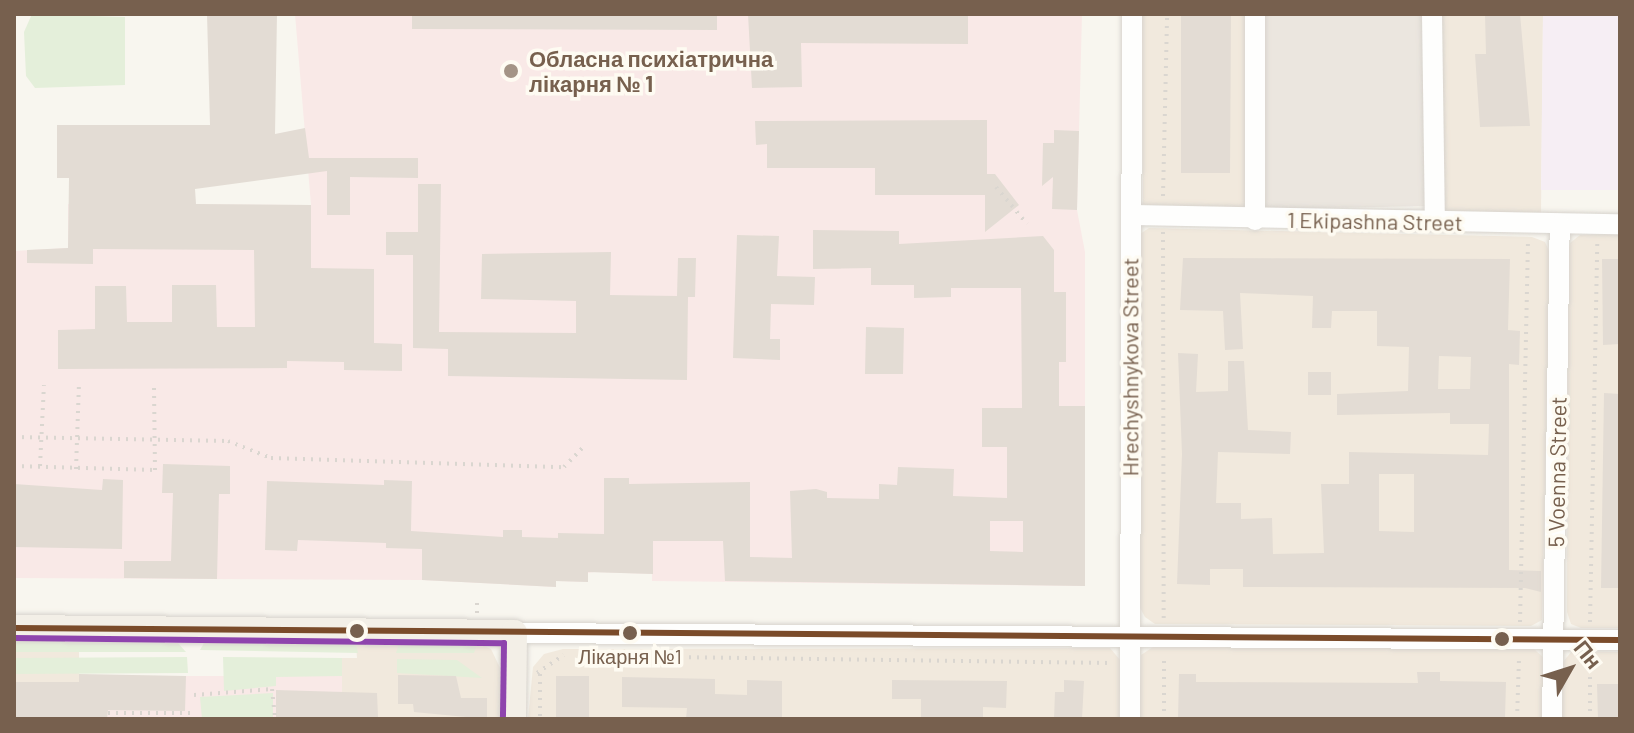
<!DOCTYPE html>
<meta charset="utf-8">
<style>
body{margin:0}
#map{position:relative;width:1634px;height:733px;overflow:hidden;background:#f8f6ef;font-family:Barlow,sans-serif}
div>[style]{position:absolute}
.residential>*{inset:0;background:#f1e9dd}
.industrial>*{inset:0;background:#ebe6df}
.education>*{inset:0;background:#f6eef4}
.medical>*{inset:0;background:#f9e9e7}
.green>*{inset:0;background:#e4efda}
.building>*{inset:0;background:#e3dcd4}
.path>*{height:4px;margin-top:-2px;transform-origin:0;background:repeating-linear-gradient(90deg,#dad6d0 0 2px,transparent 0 8px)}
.roads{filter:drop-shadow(0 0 2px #d7d3cd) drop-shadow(0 0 2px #d7d3cd)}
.minor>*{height:20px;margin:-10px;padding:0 10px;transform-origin:10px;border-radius:10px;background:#fefefd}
.major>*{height:26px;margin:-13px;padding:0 13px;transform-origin:13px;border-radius:13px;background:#f3efe7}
.bus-1>*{height:6px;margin:-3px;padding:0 3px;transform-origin:3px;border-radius:3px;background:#7a4b2a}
.bus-2>*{height:6px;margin:-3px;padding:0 3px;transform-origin:3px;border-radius:3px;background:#8e44ad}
.dots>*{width:22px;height:22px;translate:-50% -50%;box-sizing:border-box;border:4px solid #fefbf2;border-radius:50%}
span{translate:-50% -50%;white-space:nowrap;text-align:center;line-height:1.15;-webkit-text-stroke:7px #fefbf2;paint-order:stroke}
.bus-label{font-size:20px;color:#77604e}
.poi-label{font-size:22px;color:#77604e;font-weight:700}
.left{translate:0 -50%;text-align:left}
.street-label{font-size:22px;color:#77604e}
.frame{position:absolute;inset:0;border:16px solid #77604e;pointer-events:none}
.north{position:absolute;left:1530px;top:629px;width:80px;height:80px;-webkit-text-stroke:6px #fefbf2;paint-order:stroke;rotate:51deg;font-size:22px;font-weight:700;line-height:32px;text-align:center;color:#77604e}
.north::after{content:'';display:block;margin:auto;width:28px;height:36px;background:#77604e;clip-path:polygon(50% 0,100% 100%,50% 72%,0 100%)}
</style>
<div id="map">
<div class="residential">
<div style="clip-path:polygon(1142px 14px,1264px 14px,1266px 209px,1153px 209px,1143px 204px)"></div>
<div style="clip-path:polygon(1438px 14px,1543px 14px,1541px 214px,1438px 214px)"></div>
<div style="clip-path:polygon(1149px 228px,1532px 237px,1545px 242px,1550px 253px,1542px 620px,1531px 626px,1155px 624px,1145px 617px,1139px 606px,1140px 234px)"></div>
<div style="clip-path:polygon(1620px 234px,1620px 628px,1581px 628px,1571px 624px,1567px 612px,1568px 252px,1570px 243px,1580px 235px)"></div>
<div style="clip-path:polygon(14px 641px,79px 641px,79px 719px,14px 719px)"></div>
<div style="clip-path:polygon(356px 644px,480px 644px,491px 649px,502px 672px,502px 719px,342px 719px,342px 658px,357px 658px)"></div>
<div style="clip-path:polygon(1153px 647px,1533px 648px,1544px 658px,1543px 719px,1139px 719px,1141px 655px)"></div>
<div style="clip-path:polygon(1110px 648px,1121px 661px,1119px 719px,528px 719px,533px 667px,544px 654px,563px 649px)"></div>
<div style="clip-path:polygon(1572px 651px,1620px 652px,1620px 719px,1562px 719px,1563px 662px)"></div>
</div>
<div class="industrial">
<div style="clip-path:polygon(1264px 14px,1427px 14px,1431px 206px,1266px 209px)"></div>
</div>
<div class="education">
<div style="clip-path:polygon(1543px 14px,1620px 14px,1620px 190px,1541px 190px)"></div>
</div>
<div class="medical">
<div style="clip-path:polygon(295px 14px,1082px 14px,1077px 210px,1085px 252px,1085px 586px,652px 581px,652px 574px,595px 572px,588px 573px,588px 582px,556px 581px,556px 587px,422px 580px,14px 578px,14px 251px,68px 248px,68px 204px,311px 205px)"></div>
<div style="clip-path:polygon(186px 676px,342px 676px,342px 719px,79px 719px)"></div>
</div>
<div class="green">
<div style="clip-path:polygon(32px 14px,125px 17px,125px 85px,35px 88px,26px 76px,24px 32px)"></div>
<div style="clip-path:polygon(14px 641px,177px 642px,186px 652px,14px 652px)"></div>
<div style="clip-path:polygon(204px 643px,356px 644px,358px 653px,200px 650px)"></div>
<div style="clip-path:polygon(399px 644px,477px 644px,474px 653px,396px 653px)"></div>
<div style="clip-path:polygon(187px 657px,188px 673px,14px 674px,14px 658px)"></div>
<div style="clip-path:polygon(223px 657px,342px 658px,342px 676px,276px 677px,276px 686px,224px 691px)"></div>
<div style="clip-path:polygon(397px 659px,457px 660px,482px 678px,397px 673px)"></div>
<div style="clip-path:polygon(273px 693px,273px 719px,202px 719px,200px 697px)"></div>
</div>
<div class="building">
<div style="clip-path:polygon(207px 14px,277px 14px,275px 134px,305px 128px,309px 158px,418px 158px,418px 178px,350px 177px,350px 215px,327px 215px,327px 171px,195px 189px,196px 204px,311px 205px,311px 268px,374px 269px,374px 343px,402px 344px,402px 371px,344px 370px,344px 362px,287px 361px,287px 368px,58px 369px,58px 330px,95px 329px,95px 286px,126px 286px,127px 322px,172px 322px,172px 285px,216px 285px,217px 327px,255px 327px,254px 250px,93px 249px,93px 264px,27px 263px,27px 250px,68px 248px,69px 178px,57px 178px,57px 125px,210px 125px)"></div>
<div style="clip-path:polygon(412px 14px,717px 14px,717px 30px,412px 29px)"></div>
<div style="clip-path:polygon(748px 14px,968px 14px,968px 44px,801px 43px,802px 87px,752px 88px)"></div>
<div style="clip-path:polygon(1181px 14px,1231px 14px,1230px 173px,1181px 173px)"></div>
<div style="clip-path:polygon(1485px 14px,1520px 14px,1530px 126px,1480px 127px,1475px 54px,1486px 54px)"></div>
<div style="clip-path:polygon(987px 120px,987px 174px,995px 174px,1019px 205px,985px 232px,985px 195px,875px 195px,875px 168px,767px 168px,767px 144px,756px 145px,755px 121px)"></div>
<div style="clip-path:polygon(1054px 130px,1079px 131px,1077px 210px,1052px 209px,1053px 177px,1042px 186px,1043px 143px,1054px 143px)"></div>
<div style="clip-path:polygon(418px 184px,441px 184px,439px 332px,576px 333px,576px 301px,481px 299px,482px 254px,611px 252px,610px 295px,677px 296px,678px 258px,696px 258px,695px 297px,688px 297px,687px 380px,448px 376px,448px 349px,413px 348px,413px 255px,386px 255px,386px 232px,418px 232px)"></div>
<div style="clip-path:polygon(evenodd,813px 230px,899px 231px,899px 244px,1043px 236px,1054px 250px,1054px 292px,1066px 292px,1066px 362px,1059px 362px,1059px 406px,1085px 406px,1085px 586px,725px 581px,723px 541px,653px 541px,653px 574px,588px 572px,588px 582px,556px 581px,556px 587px,422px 580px,422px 549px,386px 548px,386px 543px,298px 540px,297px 551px,265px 550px,267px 481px,384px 485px,384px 480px,412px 481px,411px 531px,503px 537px,503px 530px,522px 530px,522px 537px,558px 538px,558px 533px,604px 534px,604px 478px,629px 478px,629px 484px,750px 482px,750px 557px,792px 558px,790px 491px,816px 489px,827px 492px,827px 498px,879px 499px,879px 484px,897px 485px,898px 467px,954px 469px,953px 496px,1007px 498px,1007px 447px,982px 447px,982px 408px,1022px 408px,1021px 288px,951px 288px,951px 297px,914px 298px,914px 285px,871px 285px,871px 268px,813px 269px,813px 230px,990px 521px,1023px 521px,1023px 552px,990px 551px,990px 521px)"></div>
<div style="clip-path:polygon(737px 235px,779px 236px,777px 276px,815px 277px,814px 305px,771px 304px,770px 339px,780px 339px,780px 360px,733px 358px)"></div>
<div style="clip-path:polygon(evenodd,1183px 258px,1510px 259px,1508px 330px,1520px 331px,1519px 365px,1509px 364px,1509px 570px,1541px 571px,1541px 592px,1525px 588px,1243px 587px,1243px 569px,1210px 569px,1210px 585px,1177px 584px,1182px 454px,1178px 353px,1198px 354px,1196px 392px,1228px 391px,1228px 361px,1244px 361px,1248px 430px,1291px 432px,1290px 454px,1218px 452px,1216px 503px,1241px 503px,1241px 519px,1272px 518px,1273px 554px,1324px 553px,1321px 484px,1349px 484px,1349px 452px,1488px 455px,1489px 424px,1450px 424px,1450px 413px,1337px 415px,1337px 394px,1408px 391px,1409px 347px,1377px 346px,1377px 311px,1332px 311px,1331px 328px,1312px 328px,1313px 296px,1240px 293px,1243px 349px,1225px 350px,1223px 311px,1180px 310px,1183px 258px,1439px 356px,1471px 357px,1470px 389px,1438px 389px,1439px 356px,1183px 258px,1379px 474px,1414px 474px,1414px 532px,1379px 531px,1379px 474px)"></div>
<div style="clip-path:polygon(1602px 259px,1620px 259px,1620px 344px,1603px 345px)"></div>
<div style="clip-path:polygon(866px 327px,904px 328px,903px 374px,865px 374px)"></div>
<div style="clip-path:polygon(1308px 372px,1331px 372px,1331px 395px,1308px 395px)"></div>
<div style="clip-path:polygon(1604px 393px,1620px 394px,1620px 588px,1601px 588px)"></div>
<div style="clip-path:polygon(163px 464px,230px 466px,230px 494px,219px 494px,217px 579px,124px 578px,124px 561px,171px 561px,173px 493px,162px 493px)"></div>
<div style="clip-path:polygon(103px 479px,123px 480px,122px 549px,14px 547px,14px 484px,102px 490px)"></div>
<div style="clip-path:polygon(1417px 672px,1440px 672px,1440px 681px,1506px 682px,1505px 718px,1178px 719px,1179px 674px,1196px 674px,1196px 682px,1418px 683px)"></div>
<div style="clip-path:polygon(79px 674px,186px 676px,185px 711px,108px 710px,107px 719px,14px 719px,14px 682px,79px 682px)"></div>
<div style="clip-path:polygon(398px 675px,456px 676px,461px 698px,487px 698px,487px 719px,414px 712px,413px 704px,398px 704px)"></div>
<div style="clip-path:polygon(556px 676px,589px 676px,589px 719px,556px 719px)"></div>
<div style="clip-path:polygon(622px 677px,715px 679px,715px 694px,747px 695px,747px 680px,782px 681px,782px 719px,686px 719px,687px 708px,622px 707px)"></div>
<div style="clip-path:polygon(892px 680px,1007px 681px,1006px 708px,983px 707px,983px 719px,921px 719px,921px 699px,892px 699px)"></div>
<div style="clip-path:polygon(1064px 680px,1084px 681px,1082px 719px,1054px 719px,1055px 692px,1064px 692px)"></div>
<div style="clip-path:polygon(1597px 684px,1620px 684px,1620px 719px,1598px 719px)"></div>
<div style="clip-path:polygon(276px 690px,377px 693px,378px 717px,276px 719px)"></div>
</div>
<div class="path">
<div style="left:996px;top:187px;width:48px;rotate:50deg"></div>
<div style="left:1163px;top:196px;width:182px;rotate:-88.7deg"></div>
<div style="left:1163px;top:232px;width:388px;rotate:89.9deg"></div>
<div style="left:14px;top:437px;width:214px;rotate:1.1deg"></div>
<div style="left:228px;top:441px;width:46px;rotate:21.6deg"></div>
<div style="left:271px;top:458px;width:293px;rotate:1.8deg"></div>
<div style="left:564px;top:467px;width:28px;rotate:-46deg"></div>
<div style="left:14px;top:466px;width:141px;rotate:1.6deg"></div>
<div style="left:155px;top:470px;width:84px;rotate:-90.7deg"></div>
<div style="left:40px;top:466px;width:81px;rotate:-87.2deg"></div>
<div style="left:76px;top:469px;width:85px;rotate:-88deg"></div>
<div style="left:477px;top:613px;width:14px;rotate:-90deg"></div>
<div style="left:1520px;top:622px;width:380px;rotate:-88.8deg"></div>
<div style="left:1590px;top:622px;width:379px;rotate:-88.9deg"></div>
<div style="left:593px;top:656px;width:519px;rotate:0.77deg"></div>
<div style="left:537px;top:673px;width:32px;rotate:-34deg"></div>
<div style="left:540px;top:674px;width:45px;rotate:90deg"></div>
<div style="left:194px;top:695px;width:78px;rotate:-4.4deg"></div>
<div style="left:272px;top:689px;width:30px;rotate:84deg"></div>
<div style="left:111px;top:719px;width:7px;rotate:-117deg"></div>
<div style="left:108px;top:713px;width:86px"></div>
<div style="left:1164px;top:719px;width:62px;rotate:-90deg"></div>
<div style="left:1517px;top:719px;width:61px;rotate:-88.1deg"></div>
<div style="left:1590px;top:719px;width:60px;rotate:-90deg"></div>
</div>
<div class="roads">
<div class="minor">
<div style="left:1432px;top:14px;width:207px;rotate:89.2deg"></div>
<div style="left:1131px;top:215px;width:489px;rotate:1.1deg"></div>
<div style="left:1255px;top:220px;width:206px;rotate:-90deg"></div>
<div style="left:514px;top:633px;width:1106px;rotate:0.36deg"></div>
<div style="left:1130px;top:719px;width:705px;rotate:-89.84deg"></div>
<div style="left:1552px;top:719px;width:494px;rotate:-89.1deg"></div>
</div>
<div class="major">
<div style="left:14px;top:628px;width:500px;rotate:0.57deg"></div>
<div style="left:514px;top:633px;width:86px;rotate:90.7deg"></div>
</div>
</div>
<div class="bus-1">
<div style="left:14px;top:628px;width:1606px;rotate:0.43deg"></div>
</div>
<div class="bus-2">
<div style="left:14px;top:638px;width:490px;rotate:0.6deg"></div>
<div style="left:504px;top:643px;width:76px;rotate:90.8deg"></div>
</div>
<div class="dots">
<div style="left:511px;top:71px;background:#a49486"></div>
<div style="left:357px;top:631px;background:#77604e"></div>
<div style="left:630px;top:633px;background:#77604e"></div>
<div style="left:1502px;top:639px;background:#77604e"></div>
</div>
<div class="bus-label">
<span style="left:630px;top:656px">Лікарня №1</span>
</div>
<div class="poi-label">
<span class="left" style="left:529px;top:71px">Обласна психіатрична<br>лікарня № 1</span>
</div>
<div class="street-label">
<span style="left:1375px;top:221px;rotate:1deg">1 Ekipashna Street</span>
<span style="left:1130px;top:367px;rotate:-90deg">Hrechyshnykova Street</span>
<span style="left:1557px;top:472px;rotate:-89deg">5 Voenna Street</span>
</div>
<div class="frame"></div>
<div class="north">Пн</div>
</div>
